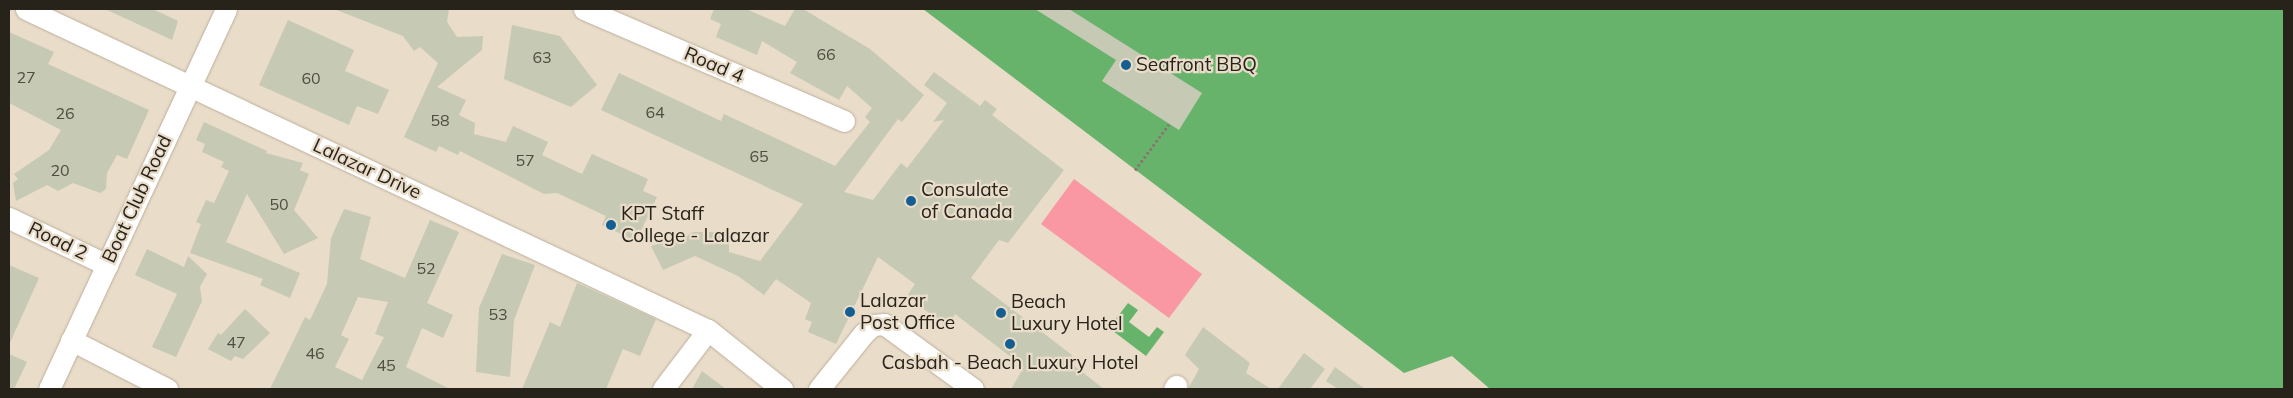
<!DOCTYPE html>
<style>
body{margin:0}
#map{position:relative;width:2293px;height:398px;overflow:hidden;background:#e9dcc9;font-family:Mulish,sans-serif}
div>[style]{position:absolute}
.green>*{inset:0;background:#f998a3}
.water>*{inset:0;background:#68b36c}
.building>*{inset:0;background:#c6c9b3}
.path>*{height:3px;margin-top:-1.5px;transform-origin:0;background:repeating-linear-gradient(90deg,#847b6e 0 2.5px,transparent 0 5px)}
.roads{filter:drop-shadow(0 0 1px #bbaf9c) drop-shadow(0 0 1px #bbaf9c)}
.minor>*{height:21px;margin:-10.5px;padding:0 10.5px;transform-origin:10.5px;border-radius:10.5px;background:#fff}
.dots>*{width:14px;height:14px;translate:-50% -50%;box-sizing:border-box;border:2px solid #e9dcc9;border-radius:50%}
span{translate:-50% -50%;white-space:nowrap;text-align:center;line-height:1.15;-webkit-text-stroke:4.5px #e9dcc9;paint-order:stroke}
.number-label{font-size:16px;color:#4f4c41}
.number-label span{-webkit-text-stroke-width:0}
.street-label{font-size:19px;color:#27231b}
.poi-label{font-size:19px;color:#27231b}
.left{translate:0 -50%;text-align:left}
.frame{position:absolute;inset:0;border:10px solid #27231b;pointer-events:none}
</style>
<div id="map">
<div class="green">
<div style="clip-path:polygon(1074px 179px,1202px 274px,1169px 318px,1041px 224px)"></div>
</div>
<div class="water">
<div style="clip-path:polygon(923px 9px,2284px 9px,2284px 389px,1490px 389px,1452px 356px,1404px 373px)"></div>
<div style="clip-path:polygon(1128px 303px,1138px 310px,1129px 322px,1149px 337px,1157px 327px,1164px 332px,1146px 356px,1109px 328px)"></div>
</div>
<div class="building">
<div style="clip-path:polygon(105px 9px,153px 9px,178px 21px,172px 40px)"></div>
<div style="clip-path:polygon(334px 9px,449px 9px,447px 22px,457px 37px,483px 36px,482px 50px,437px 87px,466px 100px,459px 115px,475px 123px,474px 134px,506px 142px,513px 126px,548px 142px,542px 155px,582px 174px,592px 154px,648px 179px,643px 191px,657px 197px,636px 241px,602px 225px,606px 216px,557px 193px,544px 194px,460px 151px,458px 155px,439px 146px,436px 152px,404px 137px,438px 63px,420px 47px,414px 51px,403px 36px)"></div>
<div style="clip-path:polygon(714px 9px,746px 9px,785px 26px,795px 9px,803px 9px,870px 49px,924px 95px,902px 122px,898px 119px,844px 192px,873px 200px,901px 163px,907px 168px,944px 120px,933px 122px,947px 103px,924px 85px,934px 72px,980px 106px,985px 100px,997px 109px,992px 115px,1064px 170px,1008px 243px,999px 240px,971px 278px,1072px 355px,1068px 361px,1104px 389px,1011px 389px,1024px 367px,955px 314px,947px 327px,907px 296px,915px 284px,878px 257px,836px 344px,808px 332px,812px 322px,805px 319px,811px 303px,776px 279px,764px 295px,738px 276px,695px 256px,663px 270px,651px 246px,694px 232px,729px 232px,729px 252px,760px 261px,803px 204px,601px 110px,619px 73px,721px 121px,724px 114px,835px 166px,870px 122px,865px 117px,872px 108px,847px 86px,839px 100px,790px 73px,797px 62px,762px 41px,757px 55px,716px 37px,721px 24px,710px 19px)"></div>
<div style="clip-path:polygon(1035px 9px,1069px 9px,1202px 93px,1179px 130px,1102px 81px,1116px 60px)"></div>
<div style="clip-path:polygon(288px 20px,354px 50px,345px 71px,389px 90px,378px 114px,357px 106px,349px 125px,259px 85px)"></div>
<div style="clip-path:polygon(512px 25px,560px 36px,597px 85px,571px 107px,504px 79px)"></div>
<div style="clip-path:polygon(9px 32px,54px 52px,48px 64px,149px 110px,127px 159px,117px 155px,107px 173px,106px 189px,100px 193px,73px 183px,58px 191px,47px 185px,16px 201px,13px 183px,18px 179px,14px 174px,49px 150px,61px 130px,9px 103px)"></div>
<div style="clip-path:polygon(204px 122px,267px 151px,266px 153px,303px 163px,300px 170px,309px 174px,294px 210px,318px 238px,284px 254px,247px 194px,226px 242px,300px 273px,290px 298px,260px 285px,263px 279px,190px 253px,201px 224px,196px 222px,206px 200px,214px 203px,229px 171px,221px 167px,224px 162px,202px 152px,205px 144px,196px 140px)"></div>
<div style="clip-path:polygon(evenodd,344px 209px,371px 217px,360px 259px,405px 278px,430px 220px,459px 232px,427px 303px,453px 315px,443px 338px,422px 328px,406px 367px,450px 389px,270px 389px,305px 317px,310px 320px,327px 284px,331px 238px,344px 209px,358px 297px,388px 302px,375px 334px,384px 337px,362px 380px,335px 367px,349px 339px,341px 335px,358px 297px)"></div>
<div style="clip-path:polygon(147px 249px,184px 267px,188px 256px,207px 274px,200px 287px,202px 301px,176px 357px,152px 347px,177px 294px,135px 275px)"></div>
<div style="clip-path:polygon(502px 254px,535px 265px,514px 320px,510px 377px,476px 372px,479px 308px)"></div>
<div style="clip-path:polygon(9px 265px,39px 278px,9px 345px)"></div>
<div style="clip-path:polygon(577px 283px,656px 319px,640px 356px,623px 349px,606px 389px,522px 389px,550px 322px,560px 327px)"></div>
<div style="clip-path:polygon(245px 309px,270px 333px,243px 359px,235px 356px,231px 361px,208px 349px,218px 333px,221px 335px)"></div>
<div style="clip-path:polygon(1203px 327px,1250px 363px,1246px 373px,1271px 389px,1188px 389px,1199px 369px,1185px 355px)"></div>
<div style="clip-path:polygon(1304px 353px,1325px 369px,1310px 389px,1278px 389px)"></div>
<div style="clip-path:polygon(9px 354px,27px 362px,14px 389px,9px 389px)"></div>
<div style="clip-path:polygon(1335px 367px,1365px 389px,1338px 389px,1326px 381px)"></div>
<div style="clip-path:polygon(702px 371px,726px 389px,692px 389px)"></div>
</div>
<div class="path">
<div style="left:1135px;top:170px;width:57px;rotate:-53.5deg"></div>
</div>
<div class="roads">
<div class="minor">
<div style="left:26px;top:9px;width:754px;rotate:25.21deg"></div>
<div style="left:708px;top:330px;width:95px;rotate:38.6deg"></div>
<div style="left:584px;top:9px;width:283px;rotate:23.3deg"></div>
<div style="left:9px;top:218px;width:109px;rotate:25.6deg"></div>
<div style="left:71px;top:340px;width:108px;rotate:27deg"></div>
<div style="left:49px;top:389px;width:419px;rotate:-65deg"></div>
<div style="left:663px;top:389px;width:74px;rotate:-52.7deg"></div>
<div style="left:819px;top:389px;width:72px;rotate:-51.2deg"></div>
<div style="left:864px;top:333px;width:12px;rotate:-42deg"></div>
<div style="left:873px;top:325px;width:11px;rotate:-5deg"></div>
<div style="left:884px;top:324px;width:110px;rotate:36.1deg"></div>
<div style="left:1174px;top:389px;width:4px;rotate:-56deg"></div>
</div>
</div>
<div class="dots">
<div style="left:1126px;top:65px;background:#145f92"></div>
<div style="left:911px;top:201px;background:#145f92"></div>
<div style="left:611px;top:225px;background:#145f92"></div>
<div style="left:850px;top:312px;background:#145f92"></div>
<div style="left:1001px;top:313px;background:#145f92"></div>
<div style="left:1010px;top:344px;background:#145f92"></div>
</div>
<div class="number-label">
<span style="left:826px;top:54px">66</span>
<span style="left:542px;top:57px">63</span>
<span style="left:26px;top:77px">27</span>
<span style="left:311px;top:78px">60</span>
<span style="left:655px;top:112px">64</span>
<span style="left:65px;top:113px">26</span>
<span style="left:440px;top:120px">58</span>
<span style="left:759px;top:156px">65</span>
<span style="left:525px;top:160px">57</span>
<span style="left:60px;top:170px">20</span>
<span style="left:279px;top:204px">50</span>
<span style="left:426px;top:268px">52</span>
<span style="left:498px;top:314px">53</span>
<span style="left:236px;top:342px">47</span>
<span style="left:315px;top:353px">46</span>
<span style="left:386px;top:365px">45</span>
</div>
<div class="street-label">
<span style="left:714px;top:65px;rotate:23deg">Road 4</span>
<span style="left:367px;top:169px;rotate:25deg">Lalazar Drive</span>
<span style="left:137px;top:199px;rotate:-65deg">Boat Club Road</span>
<span style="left:58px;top:241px;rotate:26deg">Road 2</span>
</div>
<div class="poi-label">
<span class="left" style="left:1136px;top:65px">Seafront BBQ</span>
<span class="left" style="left:921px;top:201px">Consulate<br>of Canada</span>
<span class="left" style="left:621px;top:225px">KPT Staff<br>College - Lalazar</span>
<span class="left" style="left:860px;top:312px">Lalazar<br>Post Office</span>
<span class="left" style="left:1011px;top:313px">Beach<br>Luxury Hotel</span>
<span style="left:1010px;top:363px">Casbah - Beach Luxury Hotel</span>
</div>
<div class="frame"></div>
</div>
